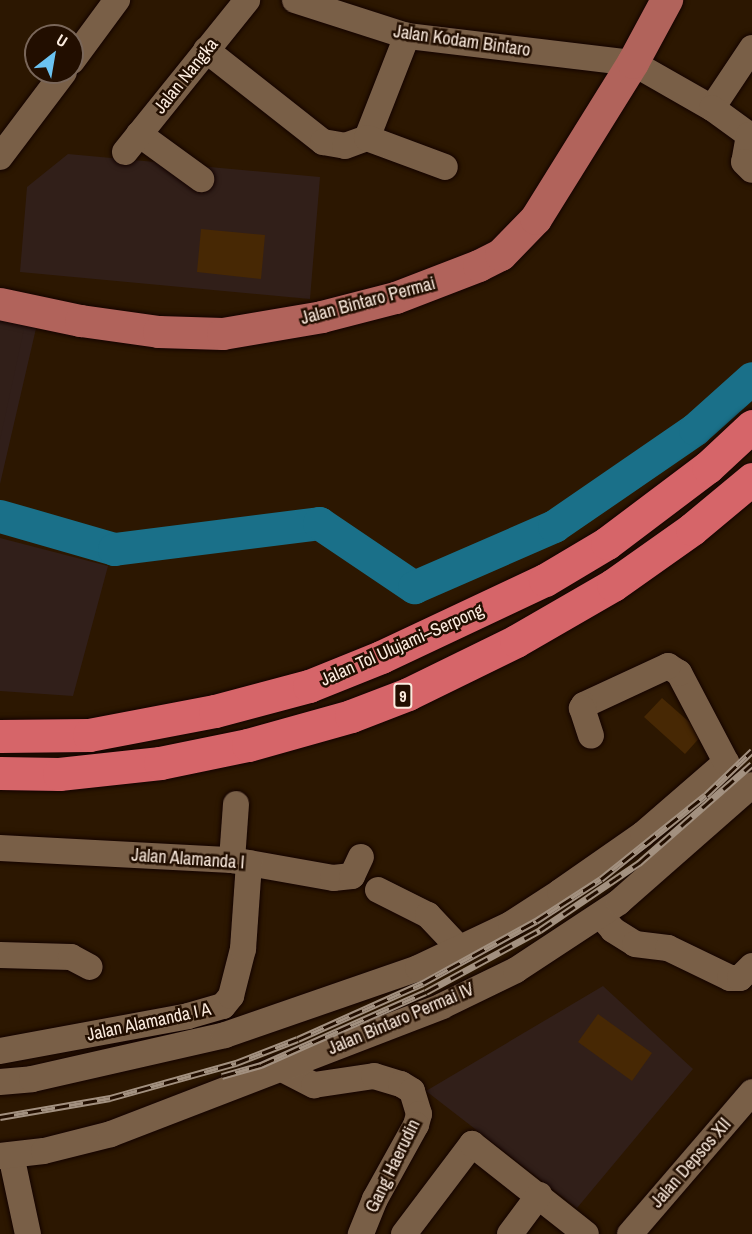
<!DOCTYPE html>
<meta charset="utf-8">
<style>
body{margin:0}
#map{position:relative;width:752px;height:1234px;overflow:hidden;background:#2c1701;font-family:"Archivo Narrow",sans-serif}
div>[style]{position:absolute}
.commercial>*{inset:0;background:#311f1a}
.education>*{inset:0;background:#311f19}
.green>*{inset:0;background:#472804}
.river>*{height:33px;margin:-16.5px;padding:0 16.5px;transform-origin:16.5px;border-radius:16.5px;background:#1a7089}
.roads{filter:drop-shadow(0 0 2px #130300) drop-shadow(0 0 2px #130300)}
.minor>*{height:26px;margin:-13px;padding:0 13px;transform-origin:13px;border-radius:13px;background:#795f47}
.major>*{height:32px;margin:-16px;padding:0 16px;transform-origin:16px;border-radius:16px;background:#b1635b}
.highway>*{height:33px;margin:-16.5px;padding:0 16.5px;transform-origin:16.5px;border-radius:16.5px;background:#d66569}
.rail>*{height:7px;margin-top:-3.5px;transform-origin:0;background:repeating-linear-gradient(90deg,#220e00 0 14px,#a39180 0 28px);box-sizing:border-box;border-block:2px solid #a39180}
span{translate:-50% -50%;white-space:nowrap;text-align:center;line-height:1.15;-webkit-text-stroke:5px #220e00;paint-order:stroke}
.shield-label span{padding:2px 4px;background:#220e00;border:2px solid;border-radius:4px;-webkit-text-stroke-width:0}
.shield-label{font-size:16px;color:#fbebde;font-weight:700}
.street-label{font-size:18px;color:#fbebde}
.north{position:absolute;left:24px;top:24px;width:60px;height:60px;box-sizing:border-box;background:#220e00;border:2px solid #796659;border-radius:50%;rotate:31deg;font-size:16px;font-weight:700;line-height:24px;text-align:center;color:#fbebde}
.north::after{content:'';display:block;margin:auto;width:21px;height:27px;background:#6bc3f2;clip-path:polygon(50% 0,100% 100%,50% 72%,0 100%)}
</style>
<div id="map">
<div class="commercial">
<div style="clip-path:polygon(0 317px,37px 324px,0 484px)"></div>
<div style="clip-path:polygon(0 538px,108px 566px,73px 696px,0 691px)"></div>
</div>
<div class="education">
<div style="clip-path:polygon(68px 154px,320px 177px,310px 299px,20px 272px,27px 187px)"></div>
<div style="clip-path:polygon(0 323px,24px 329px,0 440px)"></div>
<div style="clip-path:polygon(603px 986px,693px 1069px,577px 1208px,426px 1091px)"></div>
</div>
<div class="green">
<div style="clip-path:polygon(201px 229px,265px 235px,261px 279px,197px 272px)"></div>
<div style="clip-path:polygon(662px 698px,703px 734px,685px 754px,644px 717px)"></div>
<div style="clip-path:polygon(598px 1014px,652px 1053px,632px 1081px,578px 1042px)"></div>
</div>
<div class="river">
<div style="left:0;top:516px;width:119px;rotate:16.1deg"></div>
<div style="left:114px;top:549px;width:207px;rotate:-7.2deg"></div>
<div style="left:319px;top:523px;width:115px;rotate:34deg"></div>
<div style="left:414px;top:587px;width:153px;rotate:-23.5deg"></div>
<div style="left:554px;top:526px;width:171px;rotate:-34.5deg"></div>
<div style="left:695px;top:429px;width:76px;rotate:-41.8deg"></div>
</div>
<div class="roads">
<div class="minor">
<div style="left:295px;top:0;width:118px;rotate:17.8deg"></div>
<div style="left:407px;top:36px;width:228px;rotate:6.8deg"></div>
<div style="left:633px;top:63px;width:91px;rotate:29.7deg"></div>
<div style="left:712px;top:108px;width:72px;rotate:-56.3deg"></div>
<div style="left:206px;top:50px;width:149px;rotate:38.2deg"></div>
<div style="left:323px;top:142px;width:22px;rotate:10deg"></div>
<div style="left:345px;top:146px;width:23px;rotate:-20deg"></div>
<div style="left:367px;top:138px;width:110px;rotate:-68.6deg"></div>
<div style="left:72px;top:61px;width:76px;rotate:-53.6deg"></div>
<div style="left:712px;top:108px;width:46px;rotate:36.1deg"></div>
<div style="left:749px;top:135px;width:27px;rotate:100deg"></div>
<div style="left:744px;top:162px;width:11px;rotate:45deg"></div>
<div style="left:139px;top:134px;width:77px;rotate:36deg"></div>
<div style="left:367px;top:138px;width:83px;rotate:20.4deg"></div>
<div style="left:125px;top:152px;width:195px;rotate:-51.2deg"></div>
<div style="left:0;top:157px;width:106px;rotate:-53deg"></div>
<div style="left:0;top:848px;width:232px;rotate:3deg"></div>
<div style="left:232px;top:860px;width:103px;rotate:10.1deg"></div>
<div style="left:333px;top:878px;width:19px;rotate:-6deg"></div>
<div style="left:352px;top:876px;width:21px;rotate:-65deg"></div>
<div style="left:232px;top:860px;width:56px;rotate:-85.9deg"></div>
<div style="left:378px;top:890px;width:56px;rotate:26.6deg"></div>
<div style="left:428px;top:915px;width:47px;rotate:46.7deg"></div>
<div style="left:601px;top:916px;width:18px;rotate:49deg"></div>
<div style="left:613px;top:930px;width:26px;rotate:32deg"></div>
<div style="left:635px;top:944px;width:33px;rotate:7deg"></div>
<div style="left:668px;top:948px;width:69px;rotate:25.8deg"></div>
<div style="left:730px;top:978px;width:10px"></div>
<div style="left:740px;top:978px;width:17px;rotate:-45deg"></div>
<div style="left:0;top:955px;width:71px;rotate:1.6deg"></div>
<div style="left:71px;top:957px;width:21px;rotate:28deg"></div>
<div style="left:0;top:1051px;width:191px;rotate:-10.5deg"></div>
<div style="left:188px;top:1016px;width:36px;rotate:-16deg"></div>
<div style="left:223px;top:1006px;width:13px;rotate:-51deg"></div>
<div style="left:231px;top:996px;width:49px;rotate:-75.7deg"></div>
<div style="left:243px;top:949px;width:86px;rotate:-86deg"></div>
<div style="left:282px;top:1069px;width:36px;rotate:27deg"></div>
<div style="left:314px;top:1085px;width:61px;rotate:-8.5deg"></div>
<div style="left:374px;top:1076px;width:28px;rotate:17deg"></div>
<div style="left:401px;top:1084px;width:13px;rotate:32deg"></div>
<div style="left:412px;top:1091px;width:24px;rotate:73deg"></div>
<div style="left:419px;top:1114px;width:11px;rotate:105deg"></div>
<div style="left:416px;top:1125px;width:85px;rotate:119deg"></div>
<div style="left:375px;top:1199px;width:38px;rotate:112deg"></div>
<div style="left:0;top:1082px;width:32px;rotate:-5deg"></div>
<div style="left:32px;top:1079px;width:198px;rotate:-12.8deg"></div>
<div style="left:225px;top:1035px;width:204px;rotate:-19.1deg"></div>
<div style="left:418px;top:968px;width:103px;rotate:-25.3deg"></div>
<div style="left:511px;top:924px;width:59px;rotate:-33.1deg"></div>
<div style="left:560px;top:892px;width:101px;rotate:-34.9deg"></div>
<div style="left:643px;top:834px;width:110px;rotate:-40.9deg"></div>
<div style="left:726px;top:762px;width:101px;rotate:-117.8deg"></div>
<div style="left:679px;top:673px;width:13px;rotate:-148deg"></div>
<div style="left:668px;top:666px;width:93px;rotate:155.1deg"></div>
<div style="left:584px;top:705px;width:4px;rotate:124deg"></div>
<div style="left:582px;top:708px;width:29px;rotate:72deg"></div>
<div style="left:11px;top:1155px;width:81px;rotate:77.9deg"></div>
<div style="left:0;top:1156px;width:44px;rotate:-6.5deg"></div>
<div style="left:44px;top:1151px;width:69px;rotate:-14.2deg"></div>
<div style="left:111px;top:1134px;width:355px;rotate:-21.1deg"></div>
<div style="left:442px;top:1006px;width:82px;rotate:-25.9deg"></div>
<div style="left:516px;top:970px;width:123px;rotate:-33.4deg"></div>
<div style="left:619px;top:902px;width:177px;rotate:-41.3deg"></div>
<div style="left:404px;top:1234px;width:113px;rotate:-52.9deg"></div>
<div style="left:472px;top:1144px;width:145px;rotate:38.3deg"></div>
<div style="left:510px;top:1234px;width:49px;rotate:-53.4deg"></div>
<div style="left:630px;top:1234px;width:187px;rotate:-49.3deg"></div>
</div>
<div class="major">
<div style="left:0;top:304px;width:83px;rotate:11.9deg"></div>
<div style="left:81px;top:321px;width:79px;rotate:8deg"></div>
<div style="left:159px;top:332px;width:64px;rotate:1.8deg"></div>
<div style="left:223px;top:334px;width:100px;rotate:-9.7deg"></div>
<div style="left:322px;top:317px;width:76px;rotate:-14.4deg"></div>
<div style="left:396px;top:298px;width:89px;rotate:-21.1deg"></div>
<div style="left:479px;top:266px;width:25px;rotate:-27deg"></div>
<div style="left:501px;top:255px;width:50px;rotate:-45.8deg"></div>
<div style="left:536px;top:219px;width:184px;rotate:-58.1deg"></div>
<div style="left:633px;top:63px;width:72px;rotate:-61.6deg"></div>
</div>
<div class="highway">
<div style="left:0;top:736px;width:89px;rotate:-0.6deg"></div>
<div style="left:89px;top:735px;width:128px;rotate:-10.8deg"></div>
<div style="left:215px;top:711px;width:97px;rotate:-14.9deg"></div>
<div style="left:309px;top:686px;width:78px;rotate:-21.9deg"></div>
<div style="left:381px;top:657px;width:181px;rotate:-25.2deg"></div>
<div style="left:545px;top:580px;width:72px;rotate:-30.8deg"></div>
<div style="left:607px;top:543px;width:126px;rotate:-37deg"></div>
<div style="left:708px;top:467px;width:60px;rotate:-43deg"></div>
<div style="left:0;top:773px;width:59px;rotate:1deg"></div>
<div style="left:59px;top:774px;width:102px;rotate:-6.2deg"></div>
<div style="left:160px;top:763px;width:90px;rotate:-11.6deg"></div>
<div style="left:248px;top:745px;width:107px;rotate:-15.7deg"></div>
<div style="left:351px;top:716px;width:61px;rotate:-21.1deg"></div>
<div style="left:408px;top:694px;width:120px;rotate:-26.1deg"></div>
<div style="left:516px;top:641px;width:112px;rotate:-30deg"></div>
<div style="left:613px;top:585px;width:97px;rotate:-35.3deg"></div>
<div style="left:692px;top:529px;width:78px;rotate:-39.8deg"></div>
</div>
</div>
<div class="rail">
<div style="left:222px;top:1076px;width:41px;rotate:-15.8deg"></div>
<div style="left:261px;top:1065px;width:180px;rotate:-23.9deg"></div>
<div style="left:426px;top:992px;width:130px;rotate:-28.5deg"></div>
<div style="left:540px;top:930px;width:120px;rotate:-34.1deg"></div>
<div style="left:639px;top:863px;width:150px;rotate:-41.2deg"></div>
<div style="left:0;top:1117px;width:112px;rotate:-9.8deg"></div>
<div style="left:110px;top:1098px;width:131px;rotate:-15.5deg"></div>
<div style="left:236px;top:1063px;width:66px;rotate:-21.2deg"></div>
<div style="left:298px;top:1039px;width:137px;rotate:-24.1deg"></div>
<div style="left:423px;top:983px;width:129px;rotate:-28.8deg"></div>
<div style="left:536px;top:921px;width:77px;rotate:-32.9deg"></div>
<div style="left:601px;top:879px;width:134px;rotate:-38.7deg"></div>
<div style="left:706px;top:795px;width:64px;rotate:-43.7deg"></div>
</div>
<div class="shield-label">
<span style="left:403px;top:696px">9</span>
</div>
<div class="street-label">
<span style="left:462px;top:41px;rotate:8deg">Jalan Kodam Bintaro</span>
<span style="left:186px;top:76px;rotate:-51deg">Jalan Nangka</span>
<span style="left:368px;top:301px;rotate:-15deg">Jalan Bintaro Permai</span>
<span style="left:402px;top:645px;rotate:-24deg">Jalan Tol Ulujami–Serpong</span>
<span style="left:188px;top:859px;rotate:4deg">Jalan Alamanda I</span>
<span style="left:401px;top:1019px;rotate:-23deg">Jalan Bintaro Permai IV</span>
<span style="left:149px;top:1022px;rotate:-12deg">Jalan Alamanda I A</span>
<span style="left:691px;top:1163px;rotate:-49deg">Jalan Depsos XII</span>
<span style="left:393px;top:1166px;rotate:-64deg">Gang Haerudin</span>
</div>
<div class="north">U</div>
</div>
